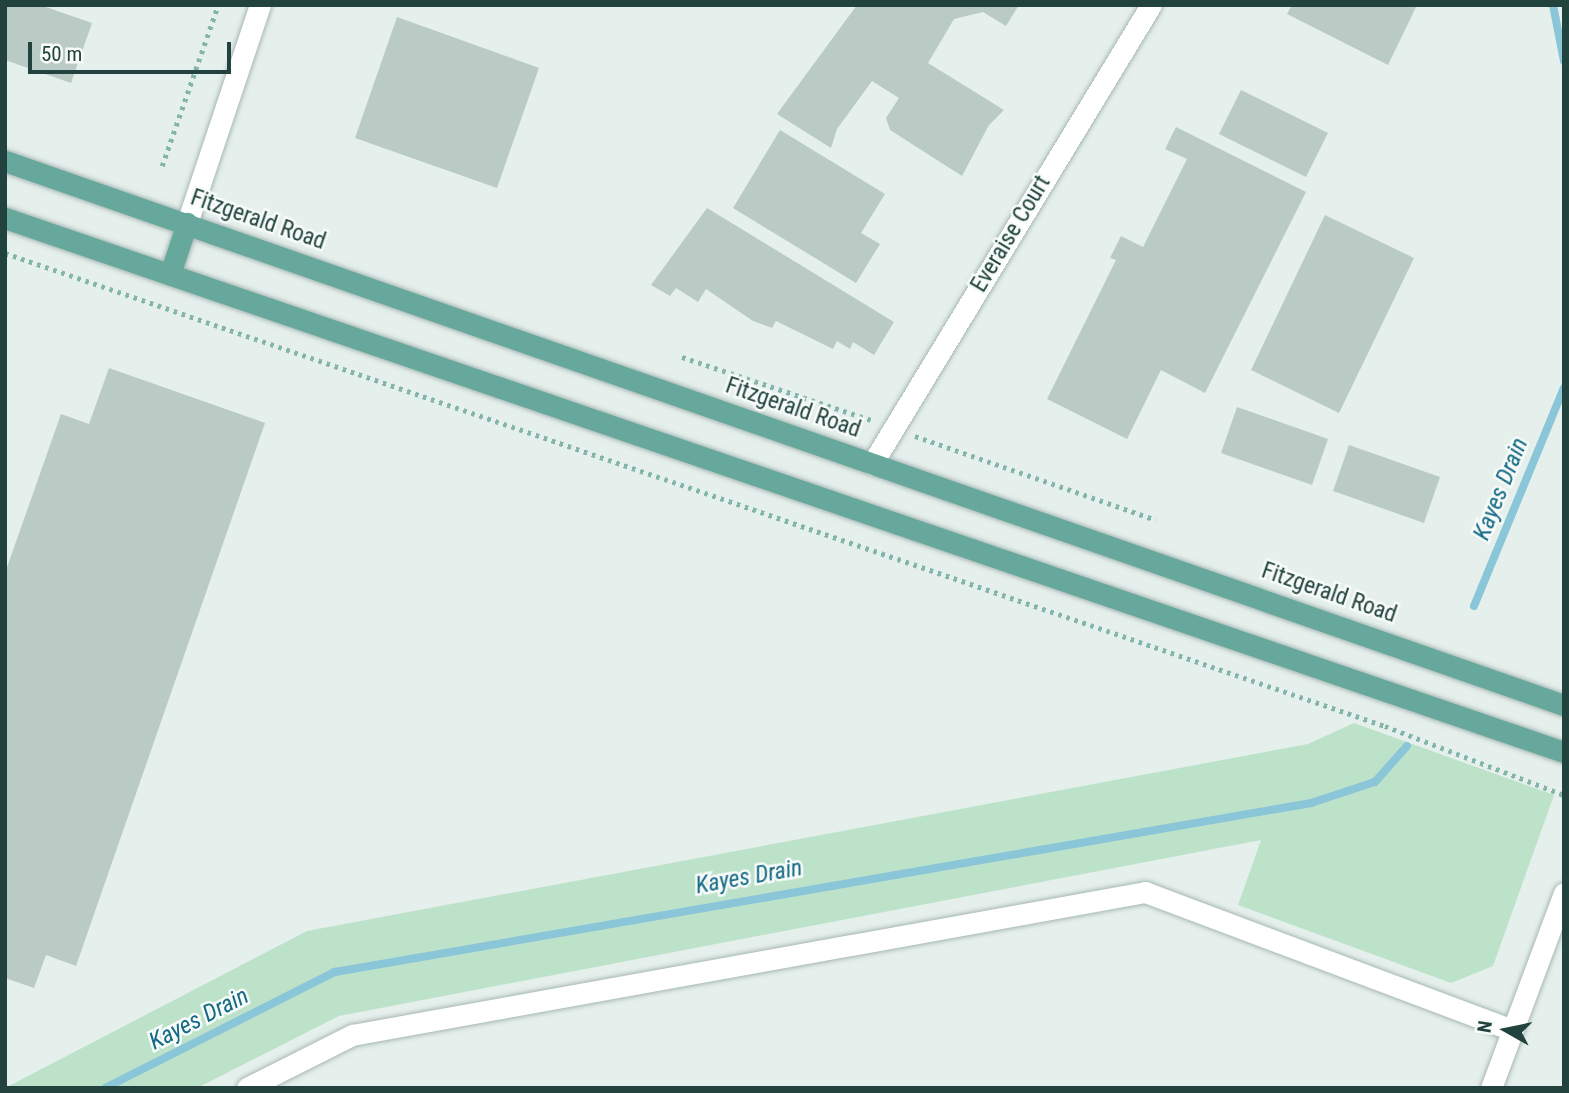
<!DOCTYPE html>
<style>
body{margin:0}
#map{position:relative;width:1569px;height:1093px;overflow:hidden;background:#e5efec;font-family:"Roboto Condensed",sans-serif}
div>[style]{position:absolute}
.green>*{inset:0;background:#bde2ca}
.stream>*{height:8px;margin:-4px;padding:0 4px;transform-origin:4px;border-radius:4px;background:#8ac5d8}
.building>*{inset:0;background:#bacbc5}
.path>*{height:4.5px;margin-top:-2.25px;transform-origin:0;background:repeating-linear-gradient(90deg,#83b5aa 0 3.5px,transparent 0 8.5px)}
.roads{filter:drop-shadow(0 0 2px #a7b8b4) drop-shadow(0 0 2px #a7b8b4)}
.minor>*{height:21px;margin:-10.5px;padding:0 10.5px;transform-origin:10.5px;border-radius:10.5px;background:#fff}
.primary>*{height:21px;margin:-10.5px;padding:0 10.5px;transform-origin:10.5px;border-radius:10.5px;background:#67a89d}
span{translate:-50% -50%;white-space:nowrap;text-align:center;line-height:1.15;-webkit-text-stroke:5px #f7fbf9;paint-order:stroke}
.street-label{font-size:23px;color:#22433d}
.water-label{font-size:24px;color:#166a85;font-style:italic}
.frame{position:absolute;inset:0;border:7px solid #22433d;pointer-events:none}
.north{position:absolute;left:1471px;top:995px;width:70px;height:70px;-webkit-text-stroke:5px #f7fbf9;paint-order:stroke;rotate:279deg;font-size:19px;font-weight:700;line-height:28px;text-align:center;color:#22433d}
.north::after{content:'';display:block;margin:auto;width:24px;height:32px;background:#22433d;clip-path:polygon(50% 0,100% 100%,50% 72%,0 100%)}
.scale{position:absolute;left:28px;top:42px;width:203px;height:32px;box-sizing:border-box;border:4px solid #22433d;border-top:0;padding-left:9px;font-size:21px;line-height:24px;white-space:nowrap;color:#22433d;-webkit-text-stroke:5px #f7fbf9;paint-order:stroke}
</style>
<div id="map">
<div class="green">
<div style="clip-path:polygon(1354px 723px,1554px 795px,1493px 966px,1451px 983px,1238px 905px,1261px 840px,339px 1016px,197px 1088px,5px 1088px,307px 931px,1308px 744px)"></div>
</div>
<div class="stream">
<div style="left:1553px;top:5px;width:57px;rotate:78.9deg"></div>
<div style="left:1474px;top:606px;width:236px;rotate:-67.6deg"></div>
<div style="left:105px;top:1088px;width:258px;rotate:-26.8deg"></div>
<div style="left:335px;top:972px;width:991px;rotate:-9.82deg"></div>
<div style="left:1311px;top:803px;width:67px;rotate:-18.2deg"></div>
<div style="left:1375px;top:782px;width:48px;rotate:-48.4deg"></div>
</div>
<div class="building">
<div style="clip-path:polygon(5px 5px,40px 5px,92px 23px,71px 83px,5px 60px)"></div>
<div style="clip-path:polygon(857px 5px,1019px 5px,1006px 26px,983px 12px,954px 19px,928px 63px,1004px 110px,989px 125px,962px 176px,890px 130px,886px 118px,899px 98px,872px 81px,837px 129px,831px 148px,777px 114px)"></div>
<div style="clip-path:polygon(1292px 5px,1417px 5px,1388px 65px,1287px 14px)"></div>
<div style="clip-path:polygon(397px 17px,539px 68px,497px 188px,355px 138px)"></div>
<div style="clip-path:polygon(1241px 90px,1328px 133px,1306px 177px,1219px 134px)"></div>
<div style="clip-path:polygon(1176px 127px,1306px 192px,1205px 393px,1161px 370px,1127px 439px,1047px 399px,1116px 260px,1110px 258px,1121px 236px,1143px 247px,1187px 159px,1165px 149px)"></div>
<div style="clip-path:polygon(780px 130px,885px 194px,861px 233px,880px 244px,856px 283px,733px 208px)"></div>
<div style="clip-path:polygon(707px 208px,894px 322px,874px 355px,853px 342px,850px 349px,837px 341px,833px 349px,776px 321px,772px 328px,753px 321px,706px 289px,698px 302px,676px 288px,670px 296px,651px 285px)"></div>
<div style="clip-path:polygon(1325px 215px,1414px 258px,1339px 413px,1251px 370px)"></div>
<div style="clip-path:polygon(109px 368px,265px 423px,76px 966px,46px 955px,34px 988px,5px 978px,5px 573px,61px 414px,89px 424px)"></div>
<div style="clip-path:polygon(1237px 407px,1328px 439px,1312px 485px,1221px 453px)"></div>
<div style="clip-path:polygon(1349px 445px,1440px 477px,1424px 523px,1333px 491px)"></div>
</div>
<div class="path">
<div style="left:162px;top:166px;width:170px;rotate:-70.8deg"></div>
<div style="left:5px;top:253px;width:1459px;rotate:18.92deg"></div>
<div style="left:1385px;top:726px;width:192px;rotate:21.1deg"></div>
<div style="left:682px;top:357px;width:199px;rotate:18.4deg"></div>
<div style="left:915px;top:436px;width:255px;rotate:19.2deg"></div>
</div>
<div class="roads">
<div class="minor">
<div style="left:187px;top:223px;width:230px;rotate:-71.5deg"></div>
<div style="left:872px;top:464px;width:537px;rotate:-58.71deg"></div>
<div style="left:247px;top:1088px;width:118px;rotate:-26.8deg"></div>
<div style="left:352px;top:1035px;width:806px;rotate:-10.22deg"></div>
<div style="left:1145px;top:892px;width:392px;rotate:20.6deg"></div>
<div style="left:1491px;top:1088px;width:208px;rotate:-69.5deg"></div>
</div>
<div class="primary">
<div style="left:5px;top:161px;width:1651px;rotate:19.24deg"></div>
<div style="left:5px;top:218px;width:1648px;rotate:18.91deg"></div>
<div style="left:170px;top:274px;width:54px;rotate:-71.6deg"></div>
</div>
</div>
<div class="street-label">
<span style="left:258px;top:220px;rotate:19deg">Fitzgerald Road</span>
<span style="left:1011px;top:234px;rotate:-59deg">Everaise Court</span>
<span style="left:793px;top:408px;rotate:19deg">Fitzgerald Road</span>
<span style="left:1329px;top:593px;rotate:19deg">Fitzgerald Road</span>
</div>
<div class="water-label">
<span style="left:1501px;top:489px;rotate:-68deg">Kayes Drain</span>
<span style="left:749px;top:877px;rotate:-10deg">Kayes Drain</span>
<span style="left:199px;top:1019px;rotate:-27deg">Kayes Drain</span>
</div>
<div class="frame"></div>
<div class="north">N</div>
<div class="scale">50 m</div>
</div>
